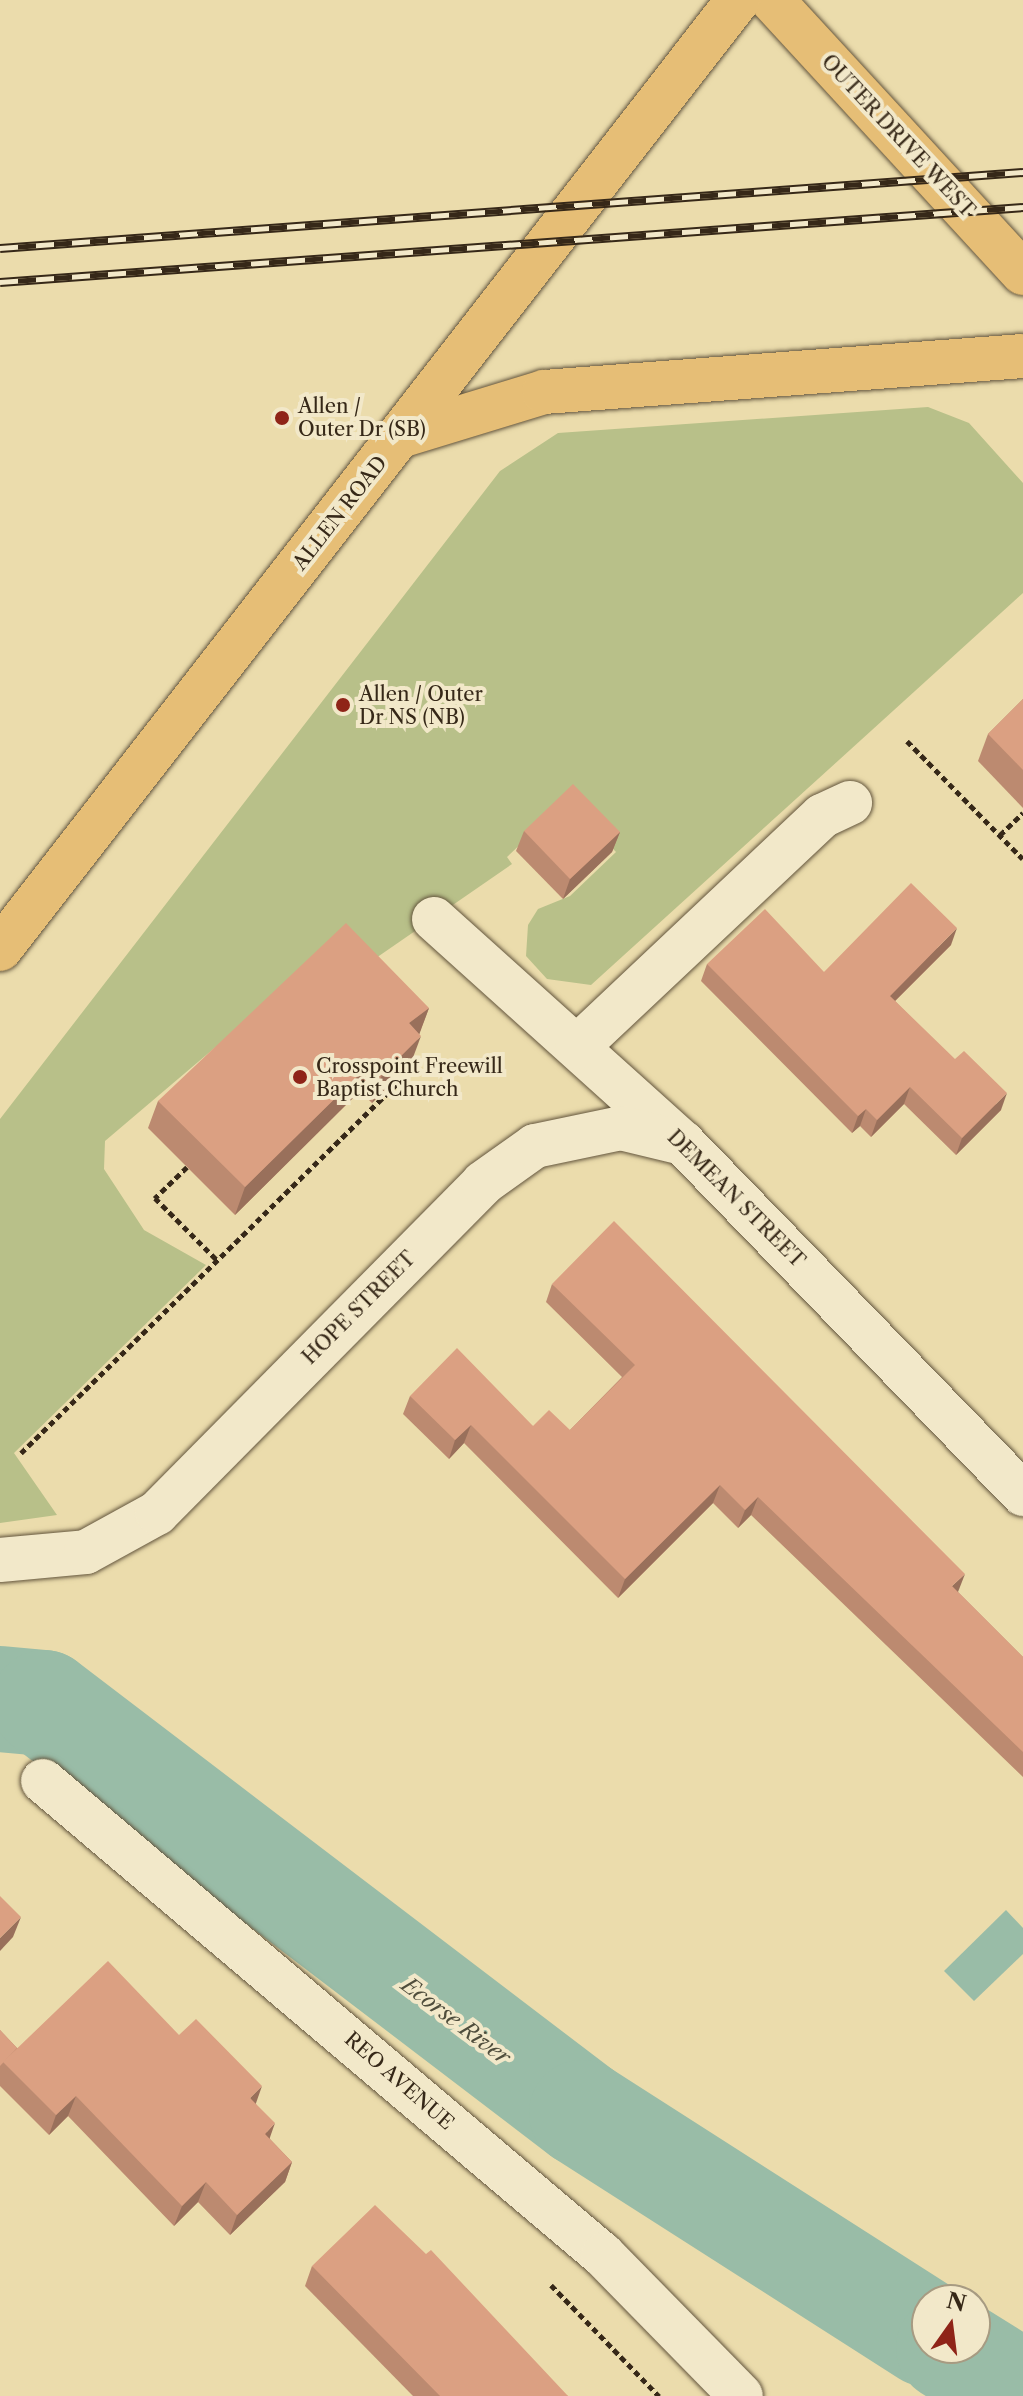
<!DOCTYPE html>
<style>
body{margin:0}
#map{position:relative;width:1023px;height:2396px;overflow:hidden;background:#ebdcac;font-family:"Libre Caslon Text",serif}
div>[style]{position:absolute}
.green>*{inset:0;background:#b8c089}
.water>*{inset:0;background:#99bca7}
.river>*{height:106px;margin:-53px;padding:0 53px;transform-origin:53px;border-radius:53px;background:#99bca7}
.path>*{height:5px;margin-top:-2.5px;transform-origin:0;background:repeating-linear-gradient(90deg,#362818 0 6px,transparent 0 10px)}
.roads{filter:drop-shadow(0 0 2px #63553d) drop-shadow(0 0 2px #63553d)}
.minor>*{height:44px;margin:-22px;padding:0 22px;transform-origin:22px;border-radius:22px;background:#f2e8c9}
.major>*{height:44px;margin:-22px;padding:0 22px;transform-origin:22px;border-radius:22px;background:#e6be76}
.rail>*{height:9px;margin-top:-4.5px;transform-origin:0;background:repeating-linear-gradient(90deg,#f2e8c9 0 18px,#362818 0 36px);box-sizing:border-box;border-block:2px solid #362818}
.wall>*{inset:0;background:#bc8a70}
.shaded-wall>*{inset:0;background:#99705b}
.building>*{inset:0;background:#dba082}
.dots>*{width:22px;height:22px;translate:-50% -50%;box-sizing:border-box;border:4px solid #f2e8c9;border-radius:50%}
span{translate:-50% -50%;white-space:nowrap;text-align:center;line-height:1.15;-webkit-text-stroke:8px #f2e8c9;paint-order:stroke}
.street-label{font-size:20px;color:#362818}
.poi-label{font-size:20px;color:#362818}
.left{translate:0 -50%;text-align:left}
.water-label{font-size:22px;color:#4f4d3c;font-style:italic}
.north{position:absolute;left:911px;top:2284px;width:80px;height:80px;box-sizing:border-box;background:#f2e8c9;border:2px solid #a79b82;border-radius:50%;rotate:14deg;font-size:22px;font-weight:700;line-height:32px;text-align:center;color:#362818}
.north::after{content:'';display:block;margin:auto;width:28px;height:36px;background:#8f2418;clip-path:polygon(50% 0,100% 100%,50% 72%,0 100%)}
</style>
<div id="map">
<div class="green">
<div style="clip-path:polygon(928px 407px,969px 423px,1023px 483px,1023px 593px,591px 985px,547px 979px,526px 956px,528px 925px,538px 909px,570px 896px,616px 852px,566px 801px,507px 857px,512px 864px,376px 958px,344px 938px,105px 1141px,104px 1169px,144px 1230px,206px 1265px,14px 1453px,57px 1515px,0 1523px,0 1119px,500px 471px,558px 433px)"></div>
</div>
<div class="water">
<div style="clip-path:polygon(1006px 1910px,1023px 1928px,1023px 1954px,974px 2001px,944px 1971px)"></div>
</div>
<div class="river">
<div style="left:0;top:1699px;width:44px;rotate:5.2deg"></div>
<div style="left:44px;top:1703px;width:676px;rotate:37.31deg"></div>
<div style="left:582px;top:2113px;width:410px;rotate:32.6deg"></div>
<div style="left:949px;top:2348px;width:87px;rotate:31.9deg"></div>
</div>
<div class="path">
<div style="left:907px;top:741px;width:165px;rotate:45.5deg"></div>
<div style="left:1000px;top:835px;width:32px;rotate:-44deg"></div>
<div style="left:187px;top:1167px;width:45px;rotate:135.9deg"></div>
<div style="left:155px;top:1198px;width:88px;rotate:45deg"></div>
<div style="left:21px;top:1453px;width:561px;rotate:-44.49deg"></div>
<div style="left:551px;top:2285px;width:155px;rotate:45.8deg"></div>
</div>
<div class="roads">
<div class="minor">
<div style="left:434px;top:919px;width:335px;rotate:42deg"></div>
<div style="left:683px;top:1143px;width:489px;rotate:45.9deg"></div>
<div style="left:577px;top:1047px;width:337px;rotate:-43.3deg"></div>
<div style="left:822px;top:816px;width:31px;rotate:-25deg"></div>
<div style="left:0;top:1560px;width:86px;rotate:-5.3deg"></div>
<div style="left:86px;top:1552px;width:81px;rotate:-28.8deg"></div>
<div style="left:157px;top:1513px;width:464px;rotate:-45.3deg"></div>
<div style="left:483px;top:1183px;width:64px;rotate:-35.4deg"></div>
<div style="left:535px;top:1146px;width:88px;rotate:-11.8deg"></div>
<div style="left:621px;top:1128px;width:64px;rotate:13.6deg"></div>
<div style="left:43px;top:1781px;width:734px;rotate:40.25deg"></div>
<div style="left:603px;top:2255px;width:197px;rotate:45.6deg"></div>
</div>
<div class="major">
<div style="left:772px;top:0;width:371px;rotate:47.4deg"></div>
<div style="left:400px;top:436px;width:151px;rotate:-17deg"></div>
<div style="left:544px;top:392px;width:480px;rotate:-4.3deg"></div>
<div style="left:0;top:949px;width:1202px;rotate:-52.13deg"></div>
</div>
</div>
<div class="rail">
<div style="left:0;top:248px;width:1026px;rotate:-4.25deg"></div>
<div style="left:0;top:282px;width:1026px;rotate:-4.19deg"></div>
</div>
<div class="wall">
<div style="clip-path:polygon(1023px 699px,1023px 808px,978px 761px,988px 734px)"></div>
<div style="clip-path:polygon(524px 831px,620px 832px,612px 852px,563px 899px,516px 851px)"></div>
<div style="clip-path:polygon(951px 945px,895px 1001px,1001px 1110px,956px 1155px,904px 1104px,871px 1137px,860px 1126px,852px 1133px,701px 981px,707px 964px,824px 972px)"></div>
<div style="clip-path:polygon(429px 1008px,419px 1034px,411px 1063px,372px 1103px,360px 1091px,235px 1215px,148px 1128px,158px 1101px)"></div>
<div style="clip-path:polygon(552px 1284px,958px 1592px,1023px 1657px,1023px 1777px,751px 1515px,738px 1528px,713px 1503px,618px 1598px,464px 1443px,449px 1459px,403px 1414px,410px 1396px,533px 1426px,570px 1430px,622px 1377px,546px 1302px)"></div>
<div style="clip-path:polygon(0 2030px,17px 2048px,179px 2035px,256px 2104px,270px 2139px,292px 2162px,285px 2182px,230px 2235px,198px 2202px,174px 2226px,68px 2116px,49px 2135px,0 2086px)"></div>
<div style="clip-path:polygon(312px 2266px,568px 2396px,413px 2396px,305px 2286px)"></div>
</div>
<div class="shaded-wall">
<div style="clip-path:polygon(620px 832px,612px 852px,563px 899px,570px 879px)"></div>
<div style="clip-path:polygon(957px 928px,951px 945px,884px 1012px,890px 996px)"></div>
<div style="clip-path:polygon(429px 1008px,419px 1035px,409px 1023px)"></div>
<div style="clip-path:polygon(421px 1036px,411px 1063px,372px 1103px,382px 1075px)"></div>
<div style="clip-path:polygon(370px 1064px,360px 1091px,235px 1215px,245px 1187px)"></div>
<div style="clip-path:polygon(910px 1087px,904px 1104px,871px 1137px,877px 1120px)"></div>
<div style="clip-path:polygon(1007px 1093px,1001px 1110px,956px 1155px,962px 1138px)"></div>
<div style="clip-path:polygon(866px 1109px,860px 1126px,852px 1133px,858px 1116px)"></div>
<div style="clip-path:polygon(471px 1425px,464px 1443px,449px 1459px,455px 1440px)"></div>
<div style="clip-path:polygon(720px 1485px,713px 1503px,618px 1598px,625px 1579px)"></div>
<div style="clip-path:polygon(758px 1497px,751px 1515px,738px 1528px,745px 1510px)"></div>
<div style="clip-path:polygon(965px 1574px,958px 1592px,945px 1605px,952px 1586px)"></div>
<div style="clip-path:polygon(21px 1917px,13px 1937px,0 1951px,0 1938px)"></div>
<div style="clip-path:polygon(262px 2086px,255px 2106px,250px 2098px)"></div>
<div style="clip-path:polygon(76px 2096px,68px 2116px,49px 2135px,56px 2115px)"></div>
<div style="clip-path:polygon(275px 2123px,268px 2143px,265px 2134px)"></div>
<div style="clip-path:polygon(292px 2162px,285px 2182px,230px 2235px,237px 2215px)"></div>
<div style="clip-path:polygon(206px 2182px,198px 2202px,174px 2226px,182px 2206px)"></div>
</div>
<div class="building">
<div style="clip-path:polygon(1023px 699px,1023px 770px,988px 734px)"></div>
<div style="clip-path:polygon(573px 784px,620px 832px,570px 879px,524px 831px)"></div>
<div style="clip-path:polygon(911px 883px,957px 928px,890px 996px,955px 1059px,964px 1051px,1007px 1093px,962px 1138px,910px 1087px,877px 1120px,866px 1109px,858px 1116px,707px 964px,765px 909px,824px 972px)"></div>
<div style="clip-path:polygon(346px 923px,429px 1008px,409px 1023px,421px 1036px,382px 1075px,370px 1064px,245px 1187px,158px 1101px)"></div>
<div style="clip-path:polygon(614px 1221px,965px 1574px,952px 1586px,1023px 1657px,1023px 1752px,758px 1497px,745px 1510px,720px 1485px,625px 1579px,471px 1425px,455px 1440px,410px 1396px,457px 1348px,533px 1426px,549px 1410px,570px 1430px,635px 1365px,552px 1284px)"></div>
<div style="clip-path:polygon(0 1896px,21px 1917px,0 1938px)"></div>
<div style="clip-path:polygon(108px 1961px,179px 2035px,196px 2019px,262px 2086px,250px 2098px,275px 2123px,265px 2134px,292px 2162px,237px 2215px,206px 2182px,182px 2206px,76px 2096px,56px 2115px,3px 2062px)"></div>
<div style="clip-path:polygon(0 2030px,17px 2048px,0 2066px)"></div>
<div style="clip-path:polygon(375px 2205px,426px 2254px,431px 2250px,568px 2396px,440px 2396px,312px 2266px)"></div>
</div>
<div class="dots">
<div style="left:282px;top:418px;background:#8f2418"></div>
<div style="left:343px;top:705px;background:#8f2418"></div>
<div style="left:300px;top:1077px;background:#8f2418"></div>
</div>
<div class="street-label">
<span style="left:898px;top:136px;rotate:47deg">OUTER DRIVE WEST</span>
<span style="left:340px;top:513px;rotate:-52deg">ALLEN ROAD</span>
<span style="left:736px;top:1199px;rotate:45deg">DEMEAN STREET</span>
<span style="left:359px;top:1308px;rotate:-45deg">HOPE STREET</span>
<span style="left:399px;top:2081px;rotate:41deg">REO AVENUE</span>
</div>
<div class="poi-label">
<span class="left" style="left:298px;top:418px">Allen /<br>Outer Dr (SB)</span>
<span class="left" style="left:359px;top:706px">Allen / Outer<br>Dr NS (NB)</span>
<span class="left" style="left:316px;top:1078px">Crosspoint Freewill<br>Baptist Church</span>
</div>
<div class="water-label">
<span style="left:456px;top:2021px;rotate:37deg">Ecorse River</span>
</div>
<div class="north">N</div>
</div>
